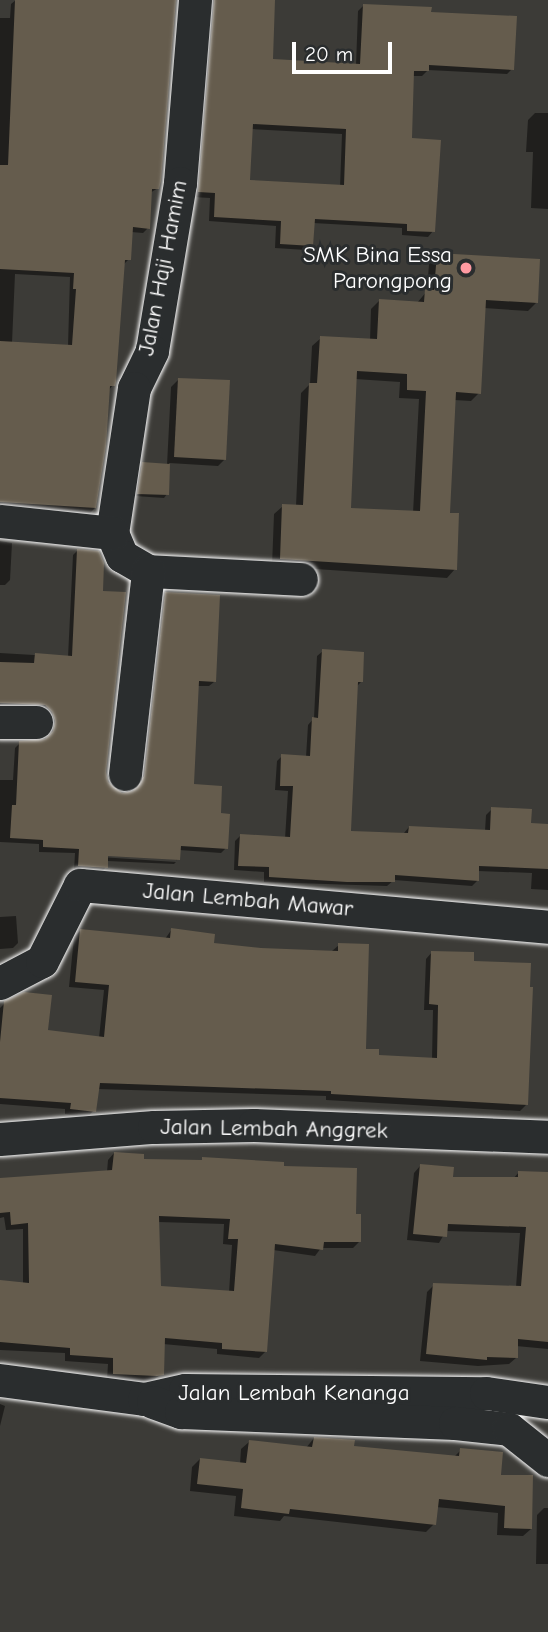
<!DOCTYPE html>
<style>
body{margin:0}
#map{position:relative;width:548px;height:1632px;overflow:hidden;background:#3c3b37;font-family:"Comic Neue",sans-serif}
div>[style]{position:absolute}
.shadow>*{inset:0;background:#0007}
.building>*{inset:0;background:#655c4d}
.roads{filter:drop-shadow(0 0 2px #fff) drop-shadow(0 0 2px #fff)}
.street>*{height:33px;margin:-16.5px;padding:0 16.5px;transform-origin:16.5px;border-radius:16.5px;background:#2a2d2e}
.dots>*{width:19px;height:19px;translate:-50% -50%;box-sizing:border-box;border:4px solid #2a2d2e;border-radius:50%}
span{translate:-50% -50%;white-space:nowrap;text-align:center;line-height:1.15;-webkit-text-stroke:6px #2a2d2e;paint-order:stroke}
.poi-label{font-size:23px;color:#fff}
.right{translate:-100% -50%;text-align:right}
.street-label{font-size:23px;color:#fff}
.scale{position:absolute;left:292px;top:42px;width:100px;height:32px;box-sizing:border-box;border:4px solid #fff;border-top:0;padding-left:9px;font-size:21px;line-height:24px;white-space:nowrap;color:#fff;-webkit-text-stroke:5px #2a2d2e;paint-order:stroke}
</style>
<div id="map">
<div class="shadow">
<div style="clip-path:polygon(evenodd,16px 0,175px 0,158px 188px,150px 193px,148px 228px,143px 233px,131px 232px,129px 259px,124px 264px,113px 385px,108px 391px,95px 508px,90px 513px,0 506px,0 18px,10px 18px,11px 4px,16px 0,15px 274px,70px 277px,68px 346px,12px 343px,15px 274px)"></div>
<div style="clip-path:polygon(evenodd,211px 0,274px 0,271px 61px,356px 65px,358px 11px,364px 5px,430px 13px,512px 69px,507px 74px,428px 70px,422px 76px,412px 76px,410px 140px,433px 231px,428px 237px,402px 235px,402px 228px,313px 223px,312px 245px,306px 250px,275px 248px,276px 226px,209px 221px,210px 198px,193px 197px,211px 0,251px 129px,342px 134px,340px 187px,248px 182px,251px 129px)"></div>
<div style="clip-path:polygon(535px 113px,548px 113px,548px 209px,531px 208px,533px 152px,526px 152px,528px 120px)"></div>
<div style="clip-path:polygon(evenodd,437px 255px,536px 303px,528px 311px,484px 308px,479px 393px,471px 401px,454px 400px,448px 514px,455px 569px,447px 578px,272px 566px,274px 514px,283px 506px,296px 506px,301px 393px,310px 384px,312px 346px,321px 338px,370px 341px,371px 309px,379px 301px,417px 303px,427px 291px,429px 264px,437px 255px,355px 379px,400px 382px,399px 398px,419px 399px,413px 513px,349px 509px,355px 379px)"></div>
<div style="clip-path:polygon(178px 380px,225px 459px,218px 466px,169px 463px,167px 494px,164px 498px,135px 496px,140px 467px,143px 464px,167px 465px,171px 387px)"></div>
<div style="clip-path:polygon(0 541px,12px 543px,10px 580px,5px 585px,0 585px)"></div>
<div style="clip-path:polygon(78px 550px,106px 783px,122px 795px,132px 793px,140px 783px,161px 599px,166px 594px,214px 682px,209px 686px,197px 686px,193px 786px,219px 815px,226px 848px,221px 853px,179px 850px,176px 861px,176px 858px,100px 854px,100px 857px,176px 862px,174px 864px,107px 861px,106px 867px,101px 872px,74px 871px,75px 853px,39px 852px,39px 844px,0 842px,0 780px,13px 780px,15px 748px,20px 743px,49px 738px,49px 718px,0 707px,0 653px,68px 657px,73px 555px)"></div>
<div style="clip-path:polygon(323px 651px,361px 682px,356px 687px,349px 832px,404px 833px,409px 827px,485px 831px,486px 815px,492px 809px,529px 825px,548px 826px,548px 890px,531px 889px,532px 873px,478px 871px,477px 881px,472px 886px,394px 880px,387px 886px,264px 882px,264px 872px,234px 870px,235px 841px,240px 836px,285px 839px,288px 791px,275px 790px,277px 761px,282px 756px,306px 757px,308px 725px,314px 718px,317px 656px)"></div>
<div style="clip-path:polygon(16px 916px,18px 943px,13px 948px,0 949px,0 917px)"></div>
<div style="clip-path:polygon(172px 929px,212px 945px,261px 950px,332px 951px,339px 945px,364px 1050px,377px 1057px,432px 1059px,433px 1010px,424px 1010px,426px 959px,432px 952px,472px 963px,526px 1105px,520px 1111px,326px 1100px,326px 1096px,97px 1089px,93px 1111px,87px 1118px,65px 1114px,65px 1109px,0 1104px,0 1008px,5px 1003px,46px 1031px,99px 1038px,104px 990px,69px 987px,74px 937px,80px 931px,165px 939px)"></div>
<div style="clip-path:polygon(evenodd,114px 1153px,142px 1161px,200px 1162px,203px 1159px,282px 1168px,354px 1216px,359px 1242px,353px 1248px,321px 1248px,315px 1256px,273px 1250px,266px 1351px,259px 1358px,217px 1354px,217px 1349px,163px 1344px,162px 1374px,150px 1382px,107px 1380px,108px 1364px,65px 1361px,65px 1353px,0 1350px,0 1282px,23px 1284px,23px 1229px,6px 1230px,4px 1217px,0 1218px,0 1180px,107px 1172px,108px 1160px,114px 1153px,158px 1222px,224px 1224px,223px 1244px,232px 1245px,229px 1293px,159px 1288px,158px 1222px)"></div>
<div style="clip-path:polygon(420px 1166px,451px 1179px,513px 1179px,519px 1172px,548px 1174px,548px 1349px,516px 1346px,516px 1358px,509px 1364px,478px 1366px,420px 1361px,427px 1292px,434px 1285px,516px 1287px,520px 1233px,446px 1231px,439px 1243px,407px 1240px,414px 1173px)"></div>
<div style="clip-path:polygon(0 1404px,5px 1406px,0 1426px)"></div>
<div style="clip-path:polygon(314px 1438px,352px 1448px,453px 1458px,461px 1450px,499px 1476px,531px 1529px,523px 1536px,497px 1535px,498px 1513px,436px 1507px,434px 1524px,426px 1532px,284px 1516px,280px 1521px,234px 1516px,236px 1496px,190px 1491px,192px 1467px,200px 1459px,240px 1464px,241px 1449px,249px 1442px,306px 1448px)"></div>
<div style="clip-path:polygon(544px 1508px,548px 1508px,548px 1564px,536px 1564px,537px 1515px)"></div>
</div>
<div class="building">
<div style="clip-path:polygon(15px 0,176px 0,161px 181px,159px 189px,152px 189px,150px 229px,133px 227px,131px 260px,125px 260px,116px 382px,115px 386px,110px 386px,106px 446px,96px 508px,0 502px,0 341px,72px 345px,76px 289px,73px 289px,74px 273px,0 269px,0 165px,8px 165px)"></div>
<div style="clip-path:polygon(evenodd,214px 0,275px 0,273px 59px,360px 64px,363px 4px,432px 7px,431px 12px,517px 16px,514px 70px,429px 65px,429px 71px,414px 71px,412px 138px,441px 140px,435px 232px,407px 231px,407px 224px,315px 219px,313px 246px,280px 244px,281px 221px,214px 217px,215px 193px,198px 192px,214px 0,253px 124px,346px 129px,344px 185px,250px 180px,253px 124px)"></div>
<div style="clip-path:polygon(evenodd,437px 253px,540px 259px,538px 303px,486px 300px,481px 394px,456px 392px,450px 513px,459px 513px,457px 570px,280px 559px,282px 504px,303px 505px,309px 383px,317px 383px,320px 336px,377px 339px,379px 299px,424px 302px,425px 289px,434px 290px,437px 253px,357px 371px,407px 374px,407px 390px,426px 391px,420px 511px,351px 508px,357px 371px)"></div>
<div style="clip-path:polygon(178px 378px,230px 380px,226px 460px,174px 457px)"></div>
<div style="clip-path:polygon(142px 462px,170px 464px,169px 495px,137px 494px)"></div>
<div style="clip-path:polygon(77px 549px,99px 551px,104px 563px,103px 591px,126px 592px,106px 772px,108px 782px,122px 793px,133px 791px,144px 776px,165px 592px,220px 595px,216px 682px,199px 681px,194px 784px,222px 786px,221px 813px,230px 814px,228px 849px,181px 846px,180px 860px,108px 856px,108px 868px,78px 866px,79px 849px,43px 847px,43px 840px,10px 838px,12px 805px,16px 805px,19px 741px,45px 739px,53px 731px,55px 721px,52px 712px,45px 705px,0 703px,0 662px,34px 663px,35px 653px,72px 656px)"></div>
<div style="clip-path:polygon(322px 649px,364px 652px,363px 682px,358px 682px,351px 831px,408px 833px,409px 826px,490px 830px,491px 807px,532px 809px,531px 823px,548px 824px,548px 869px,479px 866px,479px 881px,395px 875px,395px 882px,347px 882px,269px 877px,269px 867px,238px 866px,240px 834px,290px 837px,293px 786px,280px 786px,281px 754px,310px 756px,312px 717px,318px 718px)"></div>
<div style="clip-path:polygon(171px 928px,215px 934px,214px 943px,261px 948px,338px 951px,338px 943px,369px 944px,366px 1049px,379px 1049px,379px 1055px,437px 1058px,438px 1005px,429px 1004px,431px 951px,474px 952px,474px 961px,531px 963px,530px 987px,533px 987px,528px 1105px,331px 1094px,331px 1091px,100px 1083px,96px 1112px,70px 1109px,71px 1103px,0 1098px,0 1042px,4px 1001px,24px 992px,52px 995px,48px 1030px,104px 1037px,109px 985px,75px 982px,80px 929px,170px 938px)"></div>
<div style="clip-path:polygon(evenodd,114px 1152px,144px 1154px,144px 1159px,202px 1160px,202px 1157px,284px 1162px,284px 1166px,357px 1168px,356px 1214px,361px 1214px,361px 1242px,324px 1242px,323px 1250px,275px 1244px,267px 1352px,222px 1349px,222px 1343px,165px 1338px,164px 1375px,157px 1376px,113px 1374px,113px 1358px,70px 1355px,70px 1348px,0 1342px,0 1280px,29px 1283px,28px 1223px,11px 1225px,10px 1212px,0 1213px,0 1178px,112px 1170px,114px 1152px,159px 1216px,230px 1219px,228px 1239px,238px 1239px,234px 1291px,161px 1286px,159px 1216px)"></div>
<div style="clip-path:polygon(420px 1164px,454px 1167px,453px 1177px,518px 1177px,518px 1171px,548px 1172px,548px 1342px,518px 1339px,518px 1358px,487px 1357px,487px 1360px,426px 1354px,433px 1283px,521px 1286px,526px 1227px,448px 1224px,447px 1237px,413px 1234px)"></div>
<div style="clip-path:polygon(314px 1437px,355px 1440px,354px 1446px,459px 1456px,460px 1448px,503px 1452px,501px 1475px,533px 1475px,532px 1529px,504px 1528px,505px 1506px,439px 1499px,436px 1525px,290px 1509px,289px 1514px,241px 1508px,243px 1489px,197px 1484px,200px 1458px,246px 1463px,249px 1440px,312px 1447px)"></div>
</div>
<div class="roads">
<div class="street">
<div style="left:195px;top:0;width:184px;rotate:94.7deg"></div>
<div style="left:180px;top:183px;width:170px;rotate:99.5deg"></div>
<div style="left:152px;top:351px;width:41px;rotate:115.9deg"></div>
<div style="left:134px;top:388px;width:147px;rotate:98.6deg"></div>
<div style="left:112px;top:533px;width:25px;rotate:67deg"></div>
<div style="left:122px;top:556px;width:30px;rotate:30deg"></div>
<div style="left:148px;top:571px;width:153px;rotate:3deg"></div>
<div style="left:0;top:521px;width:113px;rotate:6.1deg"></div>
<div style="left:0;top:722px;width:36px"></div>
<div style="left:125px;top:774px;width:204px;rotate:-83.5deg"></div>
<div style="left:0;top:983px;width:47px;rotate:-27.6deg"></div>
<div style="left:42px;top:961px;width:85px;rotate:-63.4deg"></div>
<div style="left:80px;top:885px;width:470px;rotate:5.1deg"></div>
<div style="left:0;top:1139px;width:154px;rotate:-4.5deg"></div>
<div style="left:154px;top:1127px;width:100px;rotate:-1.1deg"></div>
<div style="left:254px;top:1125px;width:294px;rotate:2.3deg"></div>
<div style="left:0;top:1380px;width:145px;rotate:7.5deg"></div>
<div style="left:144px;top:1399px;width:42px;rotate:-12.4deg"></div>
<div style="left:185px;top:1390px;width:301px;rotate:0.6deg"></div>
<div style="left:486px;top:1393px;width:63px;rotate:8.3deg"></div>
<div style="left:153px;top:1402px;width:30px;rotate:20deg"></div>
<div style="left:181px;top:1412px;width:274px;rotate:2.3deg"></div>
<div style="left:455px;top:1423px;width:54px;rotate:6.3deg"></div>
<div style="left:509px;top:1429px;width:50px;rotate:38.5deg"></div>
</div>
</div>
<div class="dots">
<div style="left:466px;top:268px;background:#ff9aa2"></div>
</div>
<div class="poi-label">
<span class="right" style="left:452px;top:268px">SMK Bina Essa<br>Parongpong</span>
</div>
<div class="street-label">
<span style="left:163px;top:268px;rotate:-79deg">Jalan Haji Hamim</span>
<span style="left:248px;top:900px;rotate:5deg">Jalan Lembah Mawar</span>
<span style="left:274px;top:1129px;rotate:1deg">Jalan Lembah Anggrek</span>
<span style="left:294px;top:1393px">Jalan Lembah Kenanga</span>
</div>
<div class="scale">20 m</div>
</div>
